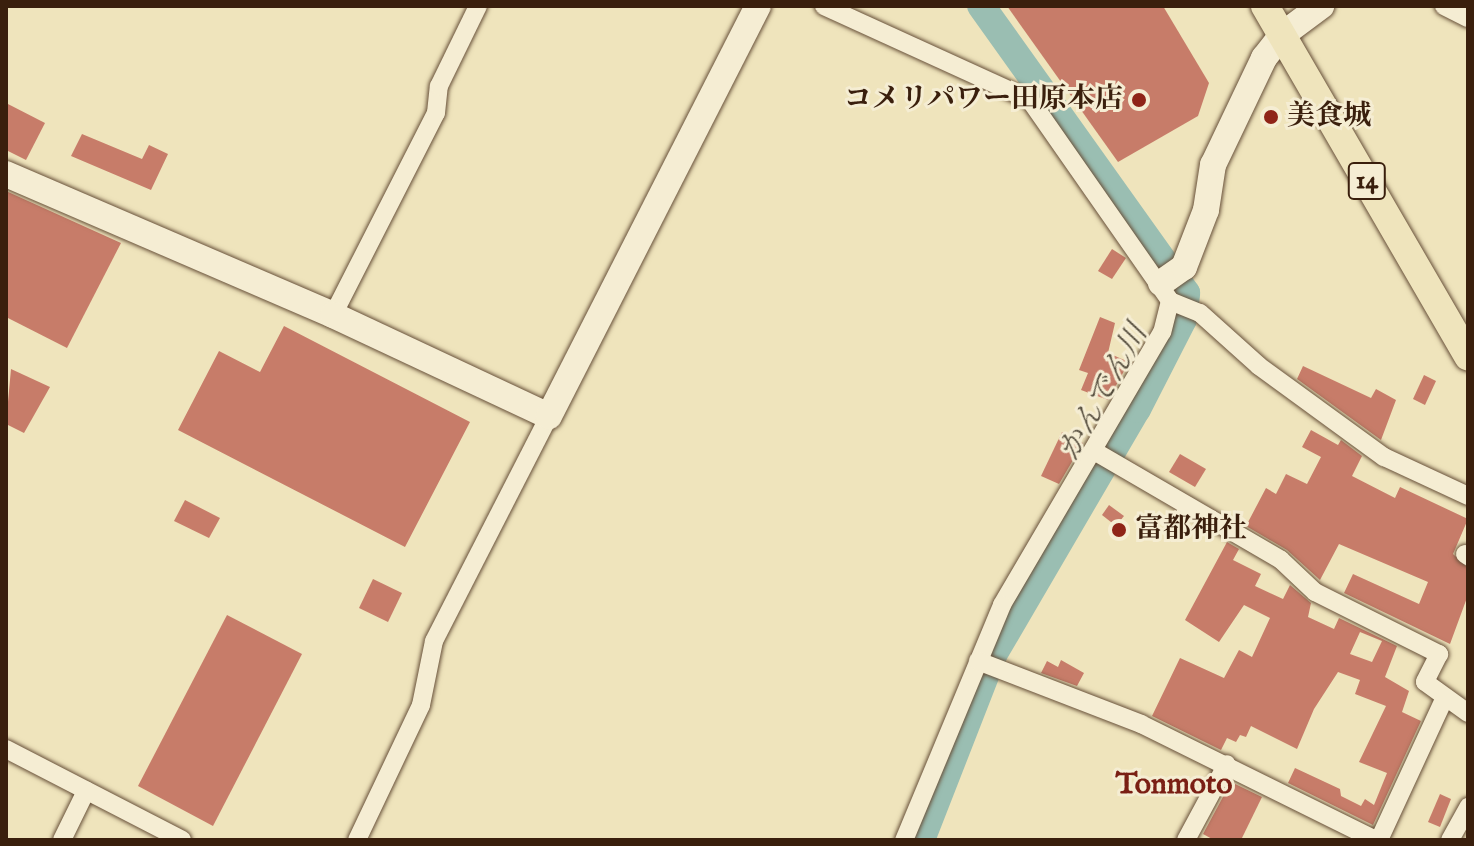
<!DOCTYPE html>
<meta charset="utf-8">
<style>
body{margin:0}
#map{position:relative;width:1474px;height:846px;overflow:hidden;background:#efe4bc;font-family:"IM FELL English","Noto Serif JP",serif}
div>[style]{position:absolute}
.river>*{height:28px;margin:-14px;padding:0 14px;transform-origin:14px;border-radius:14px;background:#9abeb2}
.building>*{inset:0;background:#c77c69}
.roads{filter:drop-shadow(0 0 2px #675039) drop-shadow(0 0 2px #675039)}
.street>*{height:18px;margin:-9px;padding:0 9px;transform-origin:9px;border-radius:9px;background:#f5edd3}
.secondary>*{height:26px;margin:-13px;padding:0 13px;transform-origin:13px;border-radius:13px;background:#f5edd3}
.primary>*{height:28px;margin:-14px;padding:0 14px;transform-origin:14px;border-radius:14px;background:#efe4bc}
.dots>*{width:22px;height:22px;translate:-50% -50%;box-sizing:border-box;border:4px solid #f5edd3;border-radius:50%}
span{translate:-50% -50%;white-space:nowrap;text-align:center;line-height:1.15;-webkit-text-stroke:6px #f5edd3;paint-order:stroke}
.shield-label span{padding:2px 6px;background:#f5edd3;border:2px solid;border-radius:6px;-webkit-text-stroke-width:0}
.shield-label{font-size:26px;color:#3a1f0d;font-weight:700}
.poi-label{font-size:28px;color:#3a1f0d;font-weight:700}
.right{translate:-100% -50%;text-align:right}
.left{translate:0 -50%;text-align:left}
.water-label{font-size:30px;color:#574f3f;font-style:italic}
.neighbourhood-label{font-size:30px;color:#7a1f14;font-weight:700}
.frame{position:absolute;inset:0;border:8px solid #3a1f0d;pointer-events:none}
</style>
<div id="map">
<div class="river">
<div style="left:921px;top:840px;width:199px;rotate:-68.7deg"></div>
<div style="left:993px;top:655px;width:285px;rotate:-59.7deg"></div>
<div style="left:1137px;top:409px;width:101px;rotate:-62.9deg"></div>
<div style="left:1183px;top:319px;width:26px;rotate:-83deg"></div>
<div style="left:1186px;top:293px;width:353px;rotate:-125.5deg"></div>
</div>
<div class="building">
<div style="clip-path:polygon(1007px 6px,1163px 6px,1209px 83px,1198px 116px,1118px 162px)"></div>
<div style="clip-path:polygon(6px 103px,45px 123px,26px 160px,6px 150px)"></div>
<div style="clip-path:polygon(82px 134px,142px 159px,149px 145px,168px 154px,151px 190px,71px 156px)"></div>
<div style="clip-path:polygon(6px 191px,121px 243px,67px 348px,6px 317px)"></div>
<div style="clip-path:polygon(1112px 249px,1126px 258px,1112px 279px,1098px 271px)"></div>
<div style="clip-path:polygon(1100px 317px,1115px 323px,1108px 353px,1129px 362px,1108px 400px,1081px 390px,1088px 373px,1079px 370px)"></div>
<div style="clip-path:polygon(284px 326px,470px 422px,405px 547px,178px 430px,219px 351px,260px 372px)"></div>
<div style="clip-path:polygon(1303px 366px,1371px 398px,1376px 389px,1396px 400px,1381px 440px,1297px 379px)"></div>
<div style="clip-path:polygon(11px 369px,50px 387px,24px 433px,6px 424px)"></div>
<div style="clip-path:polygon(1424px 375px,1436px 381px,1425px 405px,1413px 399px)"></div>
<div style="clip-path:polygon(1311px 430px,1338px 445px,1341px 440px,1362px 456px,1352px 476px,1395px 498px,1400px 487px,1468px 519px,1453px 554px,1468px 568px,1468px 595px,1450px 644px,1344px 593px,1353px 574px,1419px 604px,1428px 582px,1339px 544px,1320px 580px,1287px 550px,1246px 526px,1266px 488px,1276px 494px,1286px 474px,1307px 484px,1321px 457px,1302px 447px)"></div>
<div style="clip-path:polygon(1062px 432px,1083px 443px,1059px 484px,1041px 476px)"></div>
<div style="clip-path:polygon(1180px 454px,1206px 469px,1195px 487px,1169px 472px)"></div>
<div style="clip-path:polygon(185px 500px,220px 518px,209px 538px,174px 521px)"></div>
<div style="clip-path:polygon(1109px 505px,1124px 516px,1116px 526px,1102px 515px)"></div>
<div style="clip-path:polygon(evenodd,1227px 542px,1239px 549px,1233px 560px,1261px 574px,1255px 586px,1283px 599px,1290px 585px,1311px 603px,1308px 617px,1334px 629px,1339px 618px,1397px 646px,1385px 677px,1409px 691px,1402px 712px,1421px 721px,1373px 825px,1288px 783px,1295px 768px,1340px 789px,1341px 796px,1361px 806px,1365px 799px,1374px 805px,1387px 773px,1359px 762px,1386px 706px,1355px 694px,1360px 680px,1338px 672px,1314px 709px,1297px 749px,1251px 726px,1246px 737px,1240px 735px,1236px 742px,1227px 738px,1221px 750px,1152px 716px,1180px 658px,1224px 678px,1239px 650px,1252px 657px,1270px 618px,1244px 605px,1219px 642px,1185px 620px,1227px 542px,1360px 632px,1382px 641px,1372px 662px,1350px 654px,1360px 632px)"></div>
<div style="clip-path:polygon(373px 579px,402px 593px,388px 622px,359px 608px)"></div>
<div style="clip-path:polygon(227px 615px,302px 654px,213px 826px,138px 786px)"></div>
<div style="clip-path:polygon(1061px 660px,1084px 673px,1077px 686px,1041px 673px,1047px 661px,1058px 667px)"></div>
<div style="clip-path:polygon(1231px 782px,1262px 797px,1241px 840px,1214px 840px,1203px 834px)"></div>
<div style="clip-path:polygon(1440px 794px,1451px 799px,1440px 827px,1428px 822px)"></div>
</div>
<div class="roads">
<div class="street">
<div style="left:824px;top:6px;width:226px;rotate:24.5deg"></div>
<div style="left:1030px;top:100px;width:245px;rotate:55.1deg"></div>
<div style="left:1170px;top:301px;width:32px;rotate:104deg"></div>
<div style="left:1162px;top:332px;width:316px;rotate:120.4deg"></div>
<div style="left:1002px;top:605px;width:255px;rotate:112.6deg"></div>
<div style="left:1444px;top:6px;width:27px;rotate:27deg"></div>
<div style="left:1170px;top:301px;width:32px;rotate:22deg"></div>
<div style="left:1200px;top:313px;width:79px;rotate:41.9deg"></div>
<div style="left:1259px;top:366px;width:155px;rotate:36.1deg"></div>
<div style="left:1384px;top:457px;width:93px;rotate:24.9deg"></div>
<div style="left:333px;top:315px;width:227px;rotate:-63deg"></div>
<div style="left:436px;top:113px;width:27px;rotate:-84deg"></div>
<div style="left:439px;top:86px;width:89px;rotate:-64deg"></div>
<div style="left:1094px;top:451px;width:216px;rotate:30.2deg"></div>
<div style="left:1281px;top:560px;width:47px;rotate:43.3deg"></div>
<div style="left:1315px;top:592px;width:139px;rotate:26.6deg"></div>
<div style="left:1439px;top:654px;width:31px;rotate:117deg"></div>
<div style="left:1425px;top:682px;width:53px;rotate:35.8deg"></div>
<div style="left:1465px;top:554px;width:4px;rotate:34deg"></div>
<div style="left:978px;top:661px;width:175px;rotate:21.1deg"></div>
<div style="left:1141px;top:724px;width:262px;rotate:26.3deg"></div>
<div style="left:6px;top:749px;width:198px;rotate:27.3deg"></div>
<div style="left:62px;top:840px;width:55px;rotate:-63.9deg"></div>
<div style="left:357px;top:840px;width:149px;rotate:-64.6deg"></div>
<div style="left:421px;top:705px;width:65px;rotate:-78.5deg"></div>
<div style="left:434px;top:641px;width:253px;rotate:-62.9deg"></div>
<div style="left:1186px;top:840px;width:86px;rotate:-61.7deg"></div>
<div style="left:1379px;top:840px;width:157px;rotate:-65.2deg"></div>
<div style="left:1450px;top:840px;width:38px;rotate:-61deg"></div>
</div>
<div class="secondary">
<div style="left:6px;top:174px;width:356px;rotate:23.3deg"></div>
<div style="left:333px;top:315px;width:238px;rotate:25.1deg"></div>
<div style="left:549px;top:416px;width:460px;rotate:-63deg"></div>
<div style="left:1161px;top:283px;width:28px;rotate:-35deg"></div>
<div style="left:1184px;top:267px;width:61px;rotate:-68.9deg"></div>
<div style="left:1206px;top:210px;width:46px;rotate:-81.2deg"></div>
<div style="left:1213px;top:165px;width:119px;rotate:-64.5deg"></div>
<div style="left:1264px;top:58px;width:29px;rotate:-52deg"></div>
<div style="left:1282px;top:35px;width:49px;rotate:-36.6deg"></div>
</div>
<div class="primary">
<div style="left:1265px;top:6px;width:405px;rotate:59.9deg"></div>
</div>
</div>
<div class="dots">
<div style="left:1139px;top:100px;background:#8f2418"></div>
<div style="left:1271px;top:117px;background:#8f2418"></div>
<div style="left:1119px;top:530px;background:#8f2418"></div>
</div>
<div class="shield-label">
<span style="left:1367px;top:181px">14</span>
</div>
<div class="poi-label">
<span class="right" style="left:1123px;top:100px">コメリパワー田原本店</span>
<span class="left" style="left:1287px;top:117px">美食城</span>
<span class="left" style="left:1135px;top:530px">富都神社</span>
</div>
<div class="water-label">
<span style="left:1104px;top:393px;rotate:-61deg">かんでん川</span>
</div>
<div class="neighbourhood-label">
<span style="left:1174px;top:785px">Tonmoto</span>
</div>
<div class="frame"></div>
</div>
